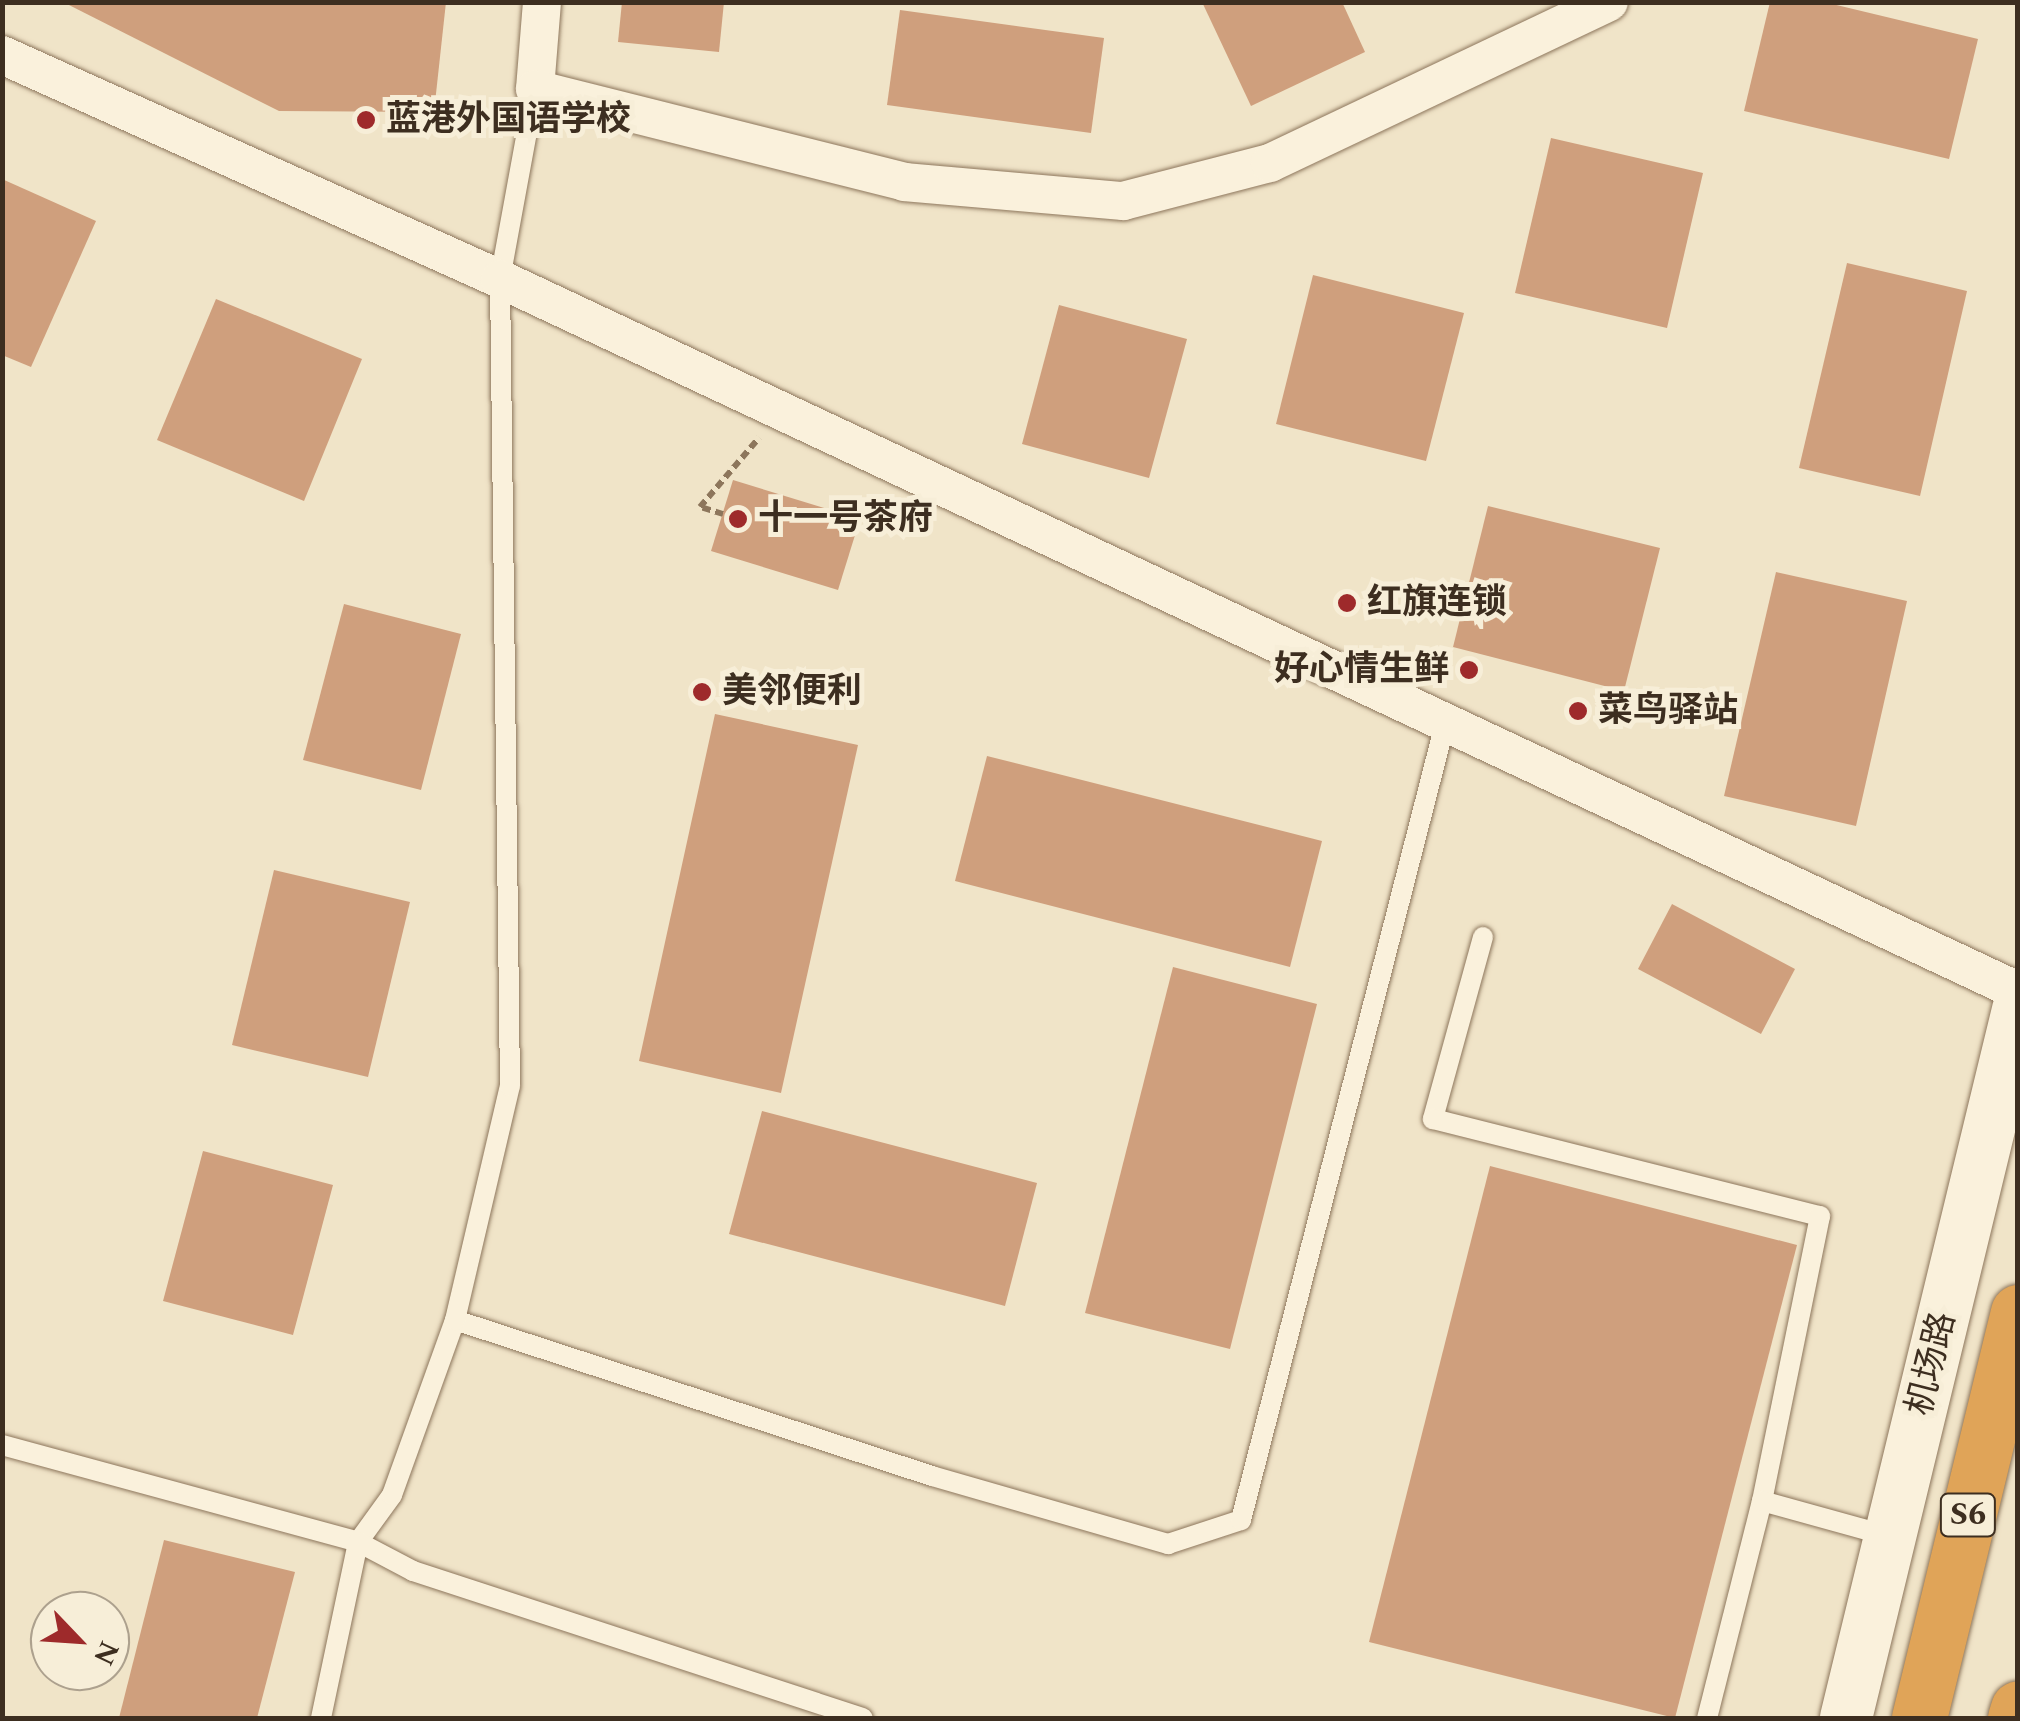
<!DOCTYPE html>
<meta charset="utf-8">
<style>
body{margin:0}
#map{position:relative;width:2020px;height:1721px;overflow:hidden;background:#f0e4c8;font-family:Spectral,"Noto Sans SC",serif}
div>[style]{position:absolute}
.building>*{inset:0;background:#cf9f7d}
.path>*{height:6px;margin-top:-3px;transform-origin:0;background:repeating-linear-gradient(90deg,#8d765c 0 8px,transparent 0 13px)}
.roads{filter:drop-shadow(0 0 2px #8d765c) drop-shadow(0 0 2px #8d765c)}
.lane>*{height:20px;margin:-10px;padding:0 10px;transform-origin:10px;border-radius:10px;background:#faf1dc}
.street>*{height:38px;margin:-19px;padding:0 19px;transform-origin:19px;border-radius:19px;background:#faf1dc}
.secondary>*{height:52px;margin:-26px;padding:0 26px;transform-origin:26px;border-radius:26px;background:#faf1dc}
.highway>*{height:55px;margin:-27.5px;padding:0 27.5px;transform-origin:27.5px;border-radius:27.5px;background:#e0a458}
.dots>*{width:28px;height:28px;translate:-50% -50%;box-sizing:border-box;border:5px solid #f7eed8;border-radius:50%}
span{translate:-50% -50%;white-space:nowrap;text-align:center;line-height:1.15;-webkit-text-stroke:10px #f7eed8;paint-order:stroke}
.shield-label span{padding:2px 8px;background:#f7eed8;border:2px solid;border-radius:8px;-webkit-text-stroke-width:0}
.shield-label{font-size:32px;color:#3d2e20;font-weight:700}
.poi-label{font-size:35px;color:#3d2e20;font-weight:700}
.left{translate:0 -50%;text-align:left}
.right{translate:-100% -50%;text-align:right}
.street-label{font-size:35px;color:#3d2e20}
.frame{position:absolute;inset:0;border:5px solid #3d2e20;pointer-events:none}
.north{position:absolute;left:30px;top:1591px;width:100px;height:100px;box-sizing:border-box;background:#f7eed8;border:2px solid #ada18e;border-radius:50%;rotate:115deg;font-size:28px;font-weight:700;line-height:40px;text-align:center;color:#3d2e20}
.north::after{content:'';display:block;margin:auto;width:35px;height:45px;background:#9e2a2b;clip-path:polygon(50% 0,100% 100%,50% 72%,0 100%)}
</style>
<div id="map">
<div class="building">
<div style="clip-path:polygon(63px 2px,446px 2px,434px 112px,279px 111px)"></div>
<div style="clip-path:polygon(622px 2px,724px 2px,719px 52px,618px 42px)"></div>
<div style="clip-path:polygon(1202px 2px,1342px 2px,1365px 52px,1251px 106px)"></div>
<div style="clip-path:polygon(1770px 2px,1824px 2px,1978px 39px,1949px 159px,1744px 111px)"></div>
<div style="clip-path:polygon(900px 10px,1104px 38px,1091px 133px,887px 105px)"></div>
<div style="clip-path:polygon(1551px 138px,1703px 173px,1667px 328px,1515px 293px)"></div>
<div style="clip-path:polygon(2px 179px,96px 221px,31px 367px,2px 355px)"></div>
<div style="clip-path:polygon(1847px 263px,1967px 291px,1920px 496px,1799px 468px)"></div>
<div style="clip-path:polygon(1313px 275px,1464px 313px,1426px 461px,1276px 424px)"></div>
<div style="clip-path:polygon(216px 299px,362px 359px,304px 501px,157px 440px)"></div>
<div style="clip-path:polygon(1059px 305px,1187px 339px,1149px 478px,1022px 444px)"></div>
<div style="clip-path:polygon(733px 480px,860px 519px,838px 590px,711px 551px)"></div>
<div style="clip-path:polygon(1488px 506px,1660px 548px,1624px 691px,1453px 647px)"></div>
<div style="clip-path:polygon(1776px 572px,1907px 601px,1856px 826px,1724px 796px)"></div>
<div style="clip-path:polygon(344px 604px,461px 634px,421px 790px,303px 760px)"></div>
<div style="clip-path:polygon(715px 714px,858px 745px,781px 1093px,639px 1061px)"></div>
<div style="clip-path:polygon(987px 756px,1322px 841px,1290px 967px,955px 881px)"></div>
<div style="clip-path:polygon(274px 870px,410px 902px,368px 1077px,232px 1045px)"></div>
<div style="clip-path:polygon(1672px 904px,1795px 969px,1761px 1034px,1638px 969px)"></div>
<div style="clip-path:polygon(1173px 967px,1317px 1004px,1230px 1349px,1085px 1313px)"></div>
<div style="clip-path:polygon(762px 1111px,1037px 1183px,1005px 1306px,729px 1234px)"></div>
<div style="clip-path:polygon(203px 1151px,333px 1185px,293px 1335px,163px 1301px)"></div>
<div style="clip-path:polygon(1490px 1166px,1797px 1245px,1675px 1718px,1369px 1642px)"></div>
<div style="clip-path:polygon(164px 1540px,295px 1572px,257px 1718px,119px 1718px)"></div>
</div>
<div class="path">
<div style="left:723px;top:514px;width:24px;rotate:-163deg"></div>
<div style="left:700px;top:507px;width:91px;rotate:-49.5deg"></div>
</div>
<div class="roads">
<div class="lane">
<div style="left:1483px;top:937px;width:189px;rotate:105.4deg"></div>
<div style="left:1433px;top:1119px;width:399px;rotate:14.1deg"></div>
<div style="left:1820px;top:1216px;width:291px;rotate:101.5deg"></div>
<div style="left:1762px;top:1501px;width:224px;rotate:104.2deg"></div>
<div style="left:455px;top:1320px;width:502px;rotate:18.11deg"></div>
<div style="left:932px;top:1476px;width:246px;rotate:16.1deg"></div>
<div style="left:1168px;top:1544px;width:77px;rotate:-18.2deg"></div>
<div style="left:1241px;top:1520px;width:826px;rotate:-75.63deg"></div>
<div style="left:2px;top:1445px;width:369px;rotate:15.2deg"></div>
<div style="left:358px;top:1542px;width:58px;rotate:-54.1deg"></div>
<div style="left:392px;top:1495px;width:186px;rotate:-70.2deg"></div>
<div style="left:455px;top:1320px;width:240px;rotate:-76.8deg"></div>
<div style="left:510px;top:1086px;width:807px;rotate:-90.71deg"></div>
<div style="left:500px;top:279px;width:193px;rotate:-79.6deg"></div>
<div style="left:1762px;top:1501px;width:131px;rotate:15.5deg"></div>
<div style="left:321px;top:1718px;width:180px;rotate:-78.1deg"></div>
<div style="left:358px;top:1542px;width:62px;rotate:27.8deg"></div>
<div style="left:413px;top:1571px;width:473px;rotate:18.1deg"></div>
</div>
<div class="street">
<div style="left:542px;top:2px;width:87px;rotate:94.6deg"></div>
<div style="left:535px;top:89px;width:381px;rotate:14.1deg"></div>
<div style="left:904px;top:182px;width:220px;rotate:5deg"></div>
<div style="left:1123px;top:201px;width:152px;rotate:-14.5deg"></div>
<div style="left:1270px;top:163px;width:375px;rotate:-25.4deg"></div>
<div style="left:2px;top:55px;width:546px;rotate:24.22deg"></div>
<div style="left:500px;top:279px;width:1677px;rotate:25.13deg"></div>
</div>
<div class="secondary">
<div style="left:1846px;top:1718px;width:729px;rotate:-76.35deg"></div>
</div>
<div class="highway">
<div style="left:1919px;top:1718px;width:418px;rotate:-76.3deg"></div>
<div style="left:2015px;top:1718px;width:10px;rotate:-73deg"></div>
</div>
</div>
<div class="dots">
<div style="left:366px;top:120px;background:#9e2a2b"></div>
<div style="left:738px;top:519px;background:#9e2a2b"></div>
<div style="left:1347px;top:603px;background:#9e2a2b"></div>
<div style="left:1469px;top:670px;background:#9e2a2b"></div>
<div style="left:702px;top:692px;background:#9e2a2b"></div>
<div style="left:1578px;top:711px;background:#9e2a2b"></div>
</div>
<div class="shield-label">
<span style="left:1968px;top:1515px">S6</span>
</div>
<div class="poi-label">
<span class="left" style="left:386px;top:120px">蓝港外国语学校</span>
<span class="left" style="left:758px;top:519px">十一号茶府</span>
<span class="left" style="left:1367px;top:603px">红旗连锁</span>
<span class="right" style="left:1449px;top:670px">好心情生鲜</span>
<span class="left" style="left:722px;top:692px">美邻便利</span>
<span class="left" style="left:1598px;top:711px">菜鸟驿站</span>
</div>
<div class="street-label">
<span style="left:1932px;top:1364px;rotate:-76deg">机场路</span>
</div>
<div class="frame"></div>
<div class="north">N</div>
</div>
